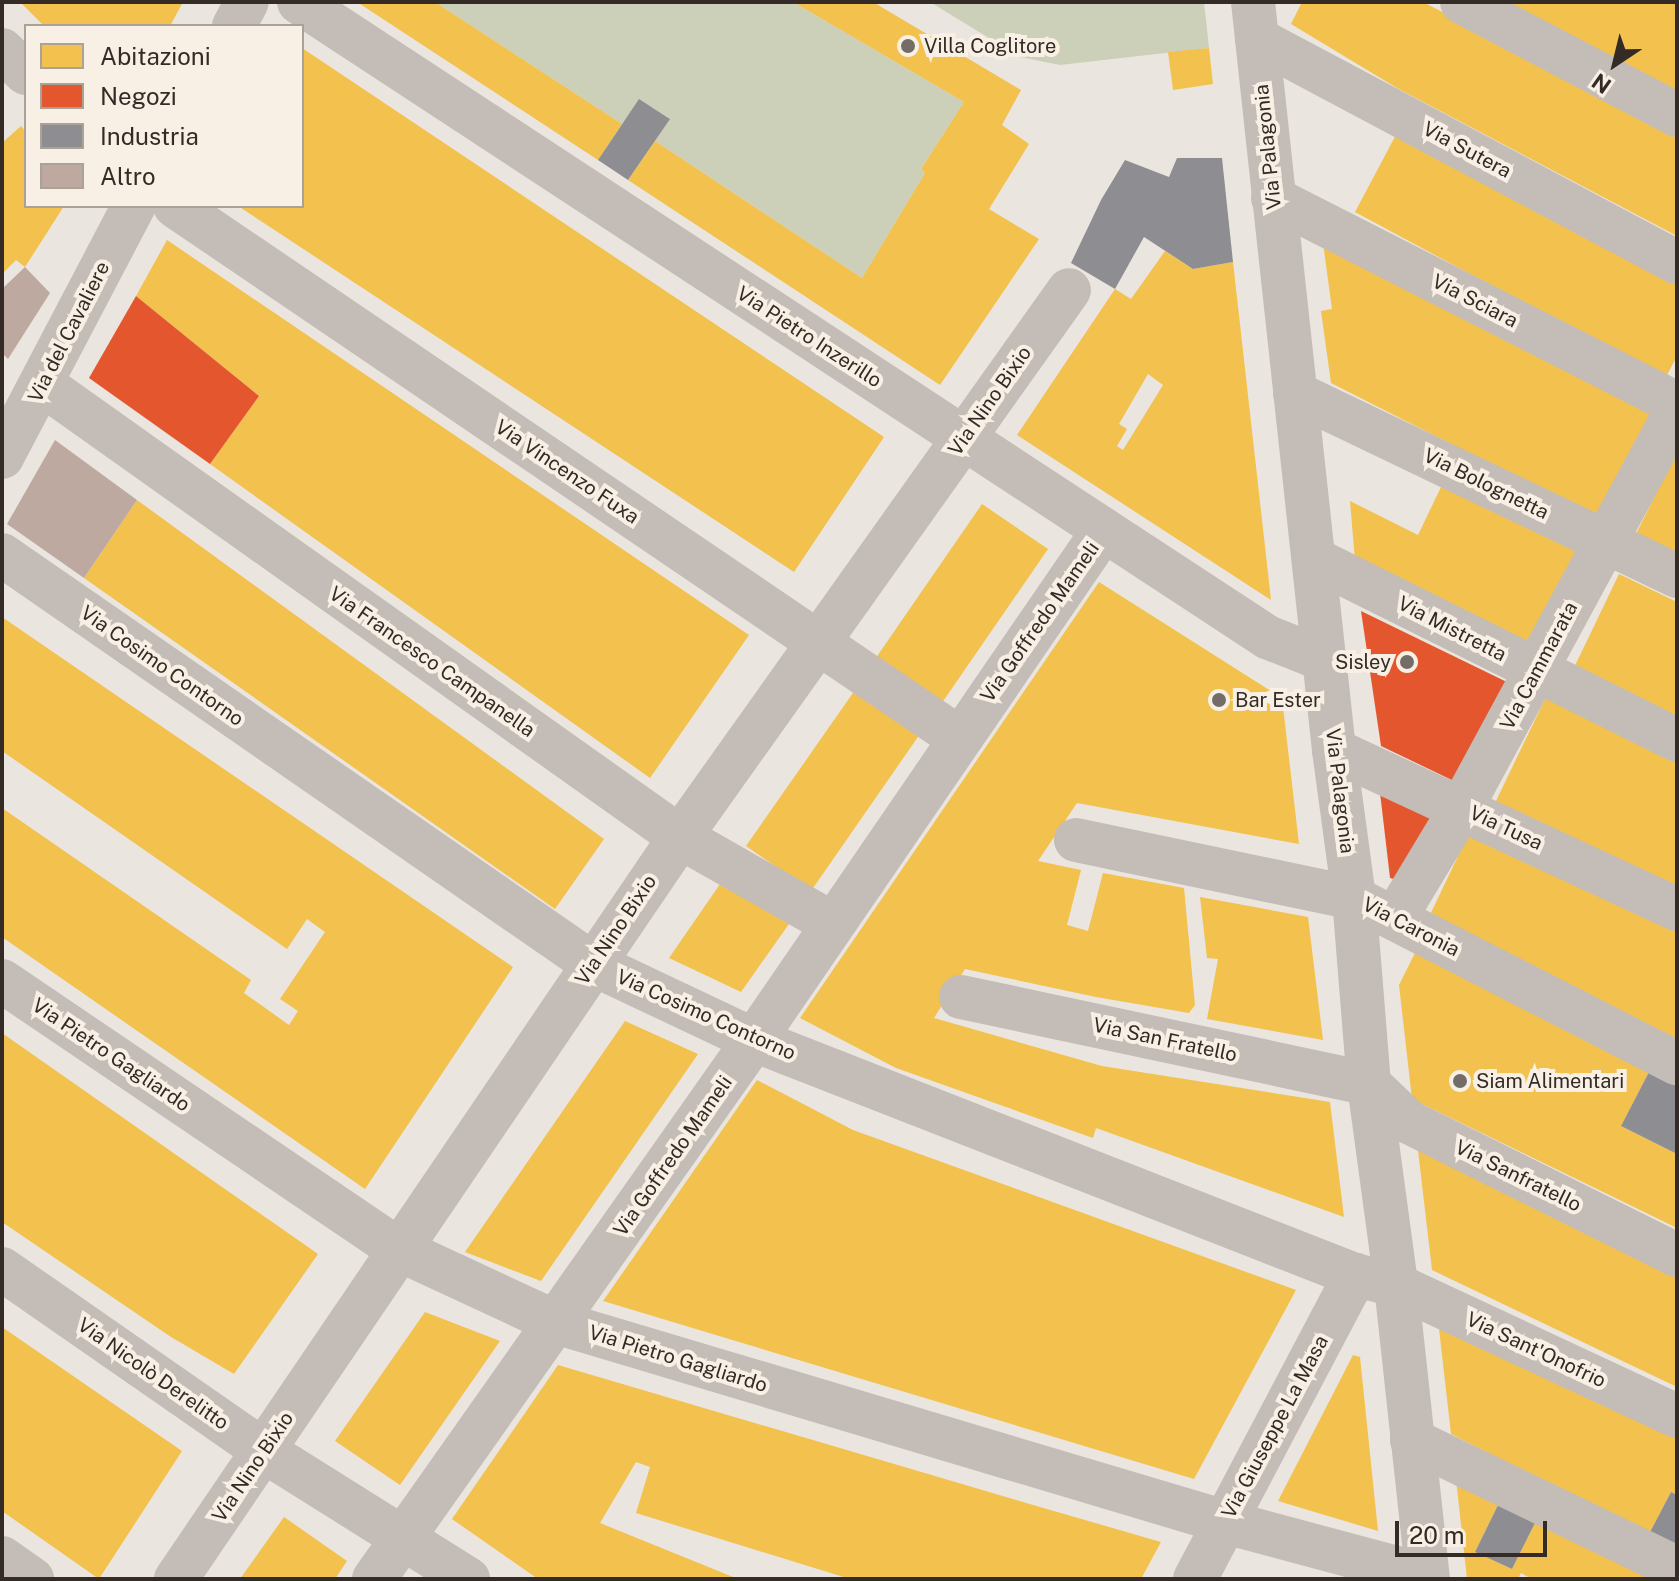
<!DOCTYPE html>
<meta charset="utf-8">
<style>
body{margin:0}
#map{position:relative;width:1679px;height:1581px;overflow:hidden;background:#ebe5df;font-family:"Public Sans",sans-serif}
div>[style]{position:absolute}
.green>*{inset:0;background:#ccd0b8}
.homes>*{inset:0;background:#f2c14e}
.shops>*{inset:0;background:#e4572e}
.industry>*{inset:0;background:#8d8d92}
.building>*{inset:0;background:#bea9a0}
.minor>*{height:44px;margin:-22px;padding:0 22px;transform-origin:22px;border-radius:22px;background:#c4bdb7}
.dots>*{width:22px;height:22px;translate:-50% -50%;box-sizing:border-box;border:4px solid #f9f0e5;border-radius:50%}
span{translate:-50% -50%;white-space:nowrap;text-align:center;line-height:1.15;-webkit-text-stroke:8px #f9f0e5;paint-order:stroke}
.poi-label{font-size:20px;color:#342b26}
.left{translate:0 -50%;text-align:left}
.right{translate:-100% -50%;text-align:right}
.street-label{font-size:20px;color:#342b26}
.frame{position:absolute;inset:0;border:4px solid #342b26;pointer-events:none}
.legend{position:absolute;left:24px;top:24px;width:280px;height:184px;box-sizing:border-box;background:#f9f0e5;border:2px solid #aaa199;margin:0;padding:10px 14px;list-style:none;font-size:24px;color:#342b26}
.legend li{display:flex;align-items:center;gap:16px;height:40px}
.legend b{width:40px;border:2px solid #aaa199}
.north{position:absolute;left:1575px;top:24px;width:80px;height:80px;-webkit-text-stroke:6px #f9f0e5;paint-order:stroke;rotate:215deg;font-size:22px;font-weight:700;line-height:32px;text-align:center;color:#342b26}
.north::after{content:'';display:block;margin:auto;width:28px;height:36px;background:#342b26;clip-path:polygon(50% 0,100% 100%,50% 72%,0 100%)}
.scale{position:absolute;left:1395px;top:1521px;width:152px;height:36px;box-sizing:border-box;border:4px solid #342b26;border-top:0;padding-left:10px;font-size:24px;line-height:28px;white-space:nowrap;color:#342b26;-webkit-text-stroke:6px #f9f0e5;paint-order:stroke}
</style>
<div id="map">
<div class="green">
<div style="clip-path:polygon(435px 2px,793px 2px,964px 102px,921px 169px,925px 173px,862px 278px,655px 141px,669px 118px,640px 100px,622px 124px)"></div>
<div style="clip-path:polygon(930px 2px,1204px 2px,1209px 48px,1060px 65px,1020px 57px)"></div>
</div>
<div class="homes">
<div style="clip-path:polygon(20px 2px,183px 2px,170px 26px,44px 26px)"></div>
<div style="clip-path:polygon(357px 2px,435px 2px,622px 124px,598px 160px)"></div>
<div style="clip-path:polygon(793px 2px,873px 2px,1021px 90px,1002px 125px,1029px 144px,989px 209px,1039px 239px,940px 385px,628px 180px,655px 141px,862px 278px,925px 173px,921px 169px,964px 102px)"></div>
<div style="clip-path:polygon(1302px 2px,1423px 2px,1677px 133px,1677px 236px,1397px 88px,1291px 24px)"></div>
<div style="clip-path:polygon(1504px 2px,1677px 2px,1677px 91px)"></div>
<div style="clip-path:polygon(302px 48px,884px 437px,794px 572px,238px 206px,302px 206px)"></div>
<div style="clip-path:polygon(1209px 48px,1213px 84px,1173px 90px,1168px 52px)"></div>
<div style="clip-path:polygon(21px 126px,26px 132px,26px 206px,64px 206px,25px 267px,16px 260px,2px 274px,2px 143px)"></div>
<div style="clip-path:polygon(1398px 131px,1677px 277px,1677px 356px,1665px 379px,1355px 212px)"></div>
<div style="clip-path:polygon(167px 240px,749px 635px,650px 778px,210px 464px,259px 396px,136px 296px)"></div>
<div style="clip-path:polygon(1323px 243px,1653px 410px,1599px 519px,1331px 383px,1321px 311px,1332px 309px)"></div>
<div style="clip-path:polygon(evenodd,1165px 251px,1193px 269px,1233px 262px,1271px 600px,1017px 435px,1115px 289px,1131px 299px,1165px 251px,1148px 374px,1163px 385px,1123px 450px,1117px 446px,1127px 429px,1119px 424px,1148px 374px)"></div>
<div style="clip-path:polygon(1677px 451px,1677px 556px,1635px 536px)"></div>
<div style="clip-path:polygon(1442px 485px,1580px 549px,1530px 648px,1355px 561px,1350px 501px,1418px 535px)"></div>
<div style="clip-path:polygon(137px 500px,604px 839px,555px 909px,84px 578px)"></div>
<div style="clip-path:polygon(982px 504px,1048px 549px,937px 710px,871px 665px)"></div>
<div style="clip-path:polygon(1619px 574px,1677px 602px,1677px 726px,1571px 674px)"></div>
<div style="clip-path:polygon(1099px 582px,1282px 698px,1299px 844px,1077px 803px,1038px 861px,1081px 870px,1067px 925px,1088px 931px,1103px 873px,1184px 888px,1195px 1005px,1189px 1013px,1096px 997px,965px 969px,934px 1018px,1102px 1066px,1330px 1102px,1344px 1217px,1096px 1128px,1093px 1138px,896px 1068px,800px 1018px)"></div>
<div style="clip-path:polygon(2px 617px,513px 967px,365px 1189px,2px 937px,2px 808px,251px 980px,244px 993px,289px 1025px,298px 1011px,280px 999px,325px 932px,307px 919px,287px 949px,2px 751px)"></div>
<div style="clip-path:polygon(855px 690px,920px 734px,811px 891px,746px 846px)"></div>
<div style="clip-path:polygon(1546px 697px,1677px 762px,1677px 891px,1494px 805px)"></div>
<div style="clip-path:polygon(1470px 831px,1677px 927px,1677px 1041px,1428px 919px)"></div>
<div style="clip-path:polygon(727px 874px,791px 921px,741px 992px,669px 958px)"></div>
<div style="clip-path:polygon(1200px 897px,1308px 917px,1323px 1040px,1207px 1019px,1218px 959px,1207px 958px)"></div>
<div style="clip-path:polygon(1416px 951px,1650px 1070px,1621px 1126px,1677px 1154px,1677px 1228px,1412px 1099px,1399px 985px)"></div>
<div style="clip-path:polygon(625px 1021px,698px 1054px,541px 1281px,465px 1252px)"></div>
<div style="clip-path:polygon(2px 1033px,318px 1254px,234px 1374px,171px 1337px,2px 1222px)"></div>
<div style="clip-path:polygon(757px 1080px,853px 1130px,1296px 1290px,1194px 1479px,603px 1301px)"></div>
<div style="clip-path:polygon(1417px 1142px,1677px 1269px,1677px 1387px,1432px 1270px)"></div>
<div style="clip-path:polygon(425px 1312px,500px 1341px,400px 1485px,335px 1441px)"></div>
<div style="clip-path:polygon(1438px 1320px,1677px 1431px,1677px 1495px,1671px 1492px,1649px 1534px,1451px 1434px)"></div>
<div style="clip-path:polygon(2px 1327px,182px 1451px,99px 1579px,2px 1511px)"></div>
<div style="clip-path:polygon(1353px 1355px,1360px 1357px,1378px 1531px,1278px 1501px)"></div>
<div style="clip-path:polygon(558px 1365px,1040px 1507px,1161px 1542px,1141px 1579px,850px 1579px,636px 1513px,650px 1467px,636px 1462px,600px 1523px,738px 1579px,538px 1579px,452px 1519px)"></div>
<div style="clip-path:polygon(1456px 1479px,1500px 1501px,1475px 1552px,1512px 1569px,1537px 1519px,1658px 1579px,1532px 1579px,1521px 1573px,1518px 1579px,1467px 1579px)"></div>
<div style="clip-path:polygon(284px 1517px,347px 1561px,335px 1579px,240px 1579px)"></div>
</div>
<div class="shops">
<div style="clip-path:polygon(136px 296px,259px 396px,210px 464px,89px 378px)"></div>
<div style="clip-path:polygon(1361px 611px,1511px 684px,1458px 783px,1381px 746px)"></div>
<div style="clip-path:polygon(1379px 784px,1439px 814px,1401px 881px,1390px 878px)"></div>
</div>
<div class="industry">
<div style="clip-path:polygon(639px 99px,670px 119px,628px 180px,598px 160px)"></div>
<div style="clip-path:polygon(1177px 158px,1222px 158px,1233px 262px,1193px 269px,1144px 237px,1115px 289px,1071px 263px,1101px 200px,1125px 160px,1169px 177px)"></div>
<div style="clip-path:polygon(1650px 1070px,1677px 1084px,1677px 1154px,1621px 1126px)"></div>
<div style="clip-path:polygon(1671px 1492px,1677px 1495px,1677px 1548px,1649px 1534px)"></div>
<div style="clip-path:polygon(1500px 1501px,1537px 1519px,1512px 1569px,1475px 1552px)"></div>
</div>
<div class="building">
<div style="clip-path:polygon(25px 267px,50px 293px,8px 359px,2px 353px,2px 289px)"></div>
<div style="clip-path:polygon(55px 440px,137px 500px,84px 578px,7px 524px)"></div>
</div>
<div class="minor">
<div style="left:299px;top:2px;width:1158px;rotate:33.26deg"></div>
<div style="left:1267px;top:637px;width:62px;rotate:21.6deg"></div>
<div style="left:1253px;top:2px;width:752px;rotate:83.82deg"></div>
<div style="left:1334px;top:750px;width:149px;rotate:82.3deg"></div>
<div style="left:1354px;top:898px;width:187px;rotate:85.4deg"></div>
<div style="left:1369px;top:1084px;width:203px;rotate:82.3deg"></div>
<div style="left:1396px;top:1285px;width:296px;rotate:83.8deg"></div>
<div style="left:1462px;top:2px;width:243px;rotate:27.7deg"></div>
<div style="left:234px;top:26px;width:27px;rotate:-62deg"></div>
<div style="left:1257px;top:39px;width:476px;rotate:28deg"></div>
<div style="left:2px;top:50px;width:33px;rotate:44deg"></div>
<div style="left:1273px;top:198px;width:453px;rotate:27deg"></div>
<div style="left:175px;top:206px;width:947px;rotate:34.16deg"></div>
<div style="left:42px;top:384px;width:782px;rotate:35.38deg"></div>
<div style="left:680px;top:837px;width:176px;rotate:29.6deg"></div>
<div style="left:1295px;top:393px;width:424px;rotate:25.6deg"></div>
<div style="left:2px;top:457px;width:284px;rotate:-62.3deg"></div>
<div style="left:2px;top:555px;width:719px;rotate:34.69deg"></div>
<div style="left:593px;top:964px;width:178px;rotate:25.3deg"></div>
<div style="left:754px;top:1040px;width:645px;rotate:21.36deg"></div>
<div style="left:1355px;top:1275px;width:42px;rotate:13.7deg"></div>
<div style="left:1396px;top:1285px;width:310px;rotate:25deg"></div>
<div style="left:1314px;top:559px;width:406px;rotate:26.5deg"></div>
<div style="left:1334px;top:750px;width:378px;rotate:24.9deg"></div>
<div style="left:1076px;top:840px;width:284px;rotate:11.8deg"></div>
<div style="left:1354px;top:898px;width:363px;rotate:27.1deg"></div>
<div style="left:1395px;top:918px;width:130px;rotate:-58.9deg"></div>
<div style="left:1462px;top:807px;width:452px;rotate:-61.6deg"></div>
<div style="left:2px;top:981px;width:480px;rotate:34.1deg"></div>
<div style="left:400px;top:1250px;width:171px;rotate:24.9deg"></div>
<div style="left:555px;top:1322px;width:699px;rotate:16.62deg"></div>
<div style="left:1225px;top:1522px;width:209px;rotate:15deg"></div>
<div style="left:961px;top:997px;width:417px;rotate:12deg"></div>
<div style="left:1369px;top:1084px;width:55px;rotate:43.5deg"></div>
<div style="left:1409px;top:1122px;width:299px;rotate:26.4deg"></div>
<div style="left:2px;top:1269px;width:319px;rotate:34.8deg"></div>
<div style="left:264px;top:1451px;width:241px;rotate:32.1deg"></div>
<div style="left:1412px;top:1440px;width:294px;rotate:25.8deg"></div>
<div style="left:2px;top:1558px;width:37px;rotate:35deg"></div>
<div style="left:176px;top:1579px;width:897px;rotate:-55.81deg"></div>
<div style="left:680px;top:837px;width:671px;rotate:-54.58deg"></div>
<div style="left:374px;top:1579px;width:659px;rotate:-54.82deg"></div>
<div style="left:754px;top:1040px;width:617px;rotate:-55.56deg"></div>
<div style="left:1195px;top:1579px;width:344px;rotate:-62.2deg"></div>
</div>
<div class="dots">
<div style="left:908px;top:46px;background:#746c67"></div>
<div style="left:1407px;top:662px;background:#746c67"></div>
<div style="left:1219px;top:700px;background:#746c67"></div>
<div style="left:1460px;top:1081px;background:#746c67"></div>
</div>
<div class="poi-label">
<span class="left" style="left:924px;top:46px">Villa Coglitore</span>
<span class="right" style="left:1391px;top:662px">Sisley</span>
<span class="left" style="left:1235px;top:700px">Bar Ester</span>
<span class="left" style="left:1476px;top:1081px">Siam Alimentari</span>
</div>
<div class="street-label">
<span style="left:1268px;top:147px;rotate:-96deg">Via Palagonia</span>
<span style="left:1467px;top:150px;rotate:28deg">Via Sutera</span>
<span style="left:1475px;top:301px;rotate:27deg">Via Sciara</span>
<span style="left:69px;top:332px;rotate:-63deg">Via del Cavaliere</span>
<span style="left:809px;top:337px;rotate:33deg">Via Pietro Inzerillo</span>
<span style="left:990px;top:401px;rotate:-55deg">Via Nino Bixio</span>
<span style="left:567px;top:472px;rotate:34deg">Via Vincenzo Fuxa</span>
<span style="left:1486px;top:484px;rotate:26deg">Via Bolognetta</span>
<span style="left:1040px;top:622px;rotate:-55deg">Via Goffredo Mameli</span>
<span style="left:1452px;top:629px;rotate:27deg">Via Mistretta</span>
<span style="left:432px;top:662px;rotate:35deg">Via Francesco Campanella</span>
<span style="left:162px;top:666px;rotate:35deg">Via Cosimo Contorno</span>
<span style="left:1539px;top:666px;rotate:-62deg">Via Cammarata</span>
<span style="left:1340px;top:791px;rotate:83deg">Via Palagonia</span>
<span style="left:1506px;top:828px;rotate:25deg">Via Tusa</span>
<span style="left:1411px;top:927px;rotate:27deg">Via Caronia</span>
<span style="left:616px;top:930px;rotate:-56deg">Via Nino Bixio</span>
<span style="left:706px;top:1015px;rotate:24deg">Via Cosimo Contorno</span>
<span style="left:1165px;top:1040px;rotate:12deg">Via San Fratello</span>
<span style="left:111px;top:1055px;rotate:34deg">Via Pietro Gagliardo</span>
<span style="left:673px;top:1156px;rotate:-55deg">Via Goffredo Mameli</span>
<span style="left:1518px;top:1176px;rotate:26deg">Via Sanfratello</span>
<span style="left:1536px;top:1350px;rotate:25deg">Via Sant'Onofrio</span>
<span style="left:678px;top:1359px;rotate:17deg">Via Pietro Gagliardo</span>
<span style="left:153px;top:1374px;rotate:35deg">Via Nicolò Derelitto</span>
<span style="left:1275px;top:1427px;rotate:-62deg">Via Giuseppe La Masa</span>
<span style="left:253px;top:1467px;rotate:-56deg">Via Nino Bixio</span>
</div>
<div class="frame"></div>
<ul class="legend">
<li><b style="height:22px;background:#f2c14e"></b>Abitazioni</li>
<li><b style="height:22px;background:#e4572e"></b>Negozi</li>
<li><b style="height:22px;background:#8d8d92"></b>Industria</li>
<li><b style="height:22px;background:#bea9a0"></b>Altro</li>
</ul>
<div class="north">N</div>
<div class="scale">20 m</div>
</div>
